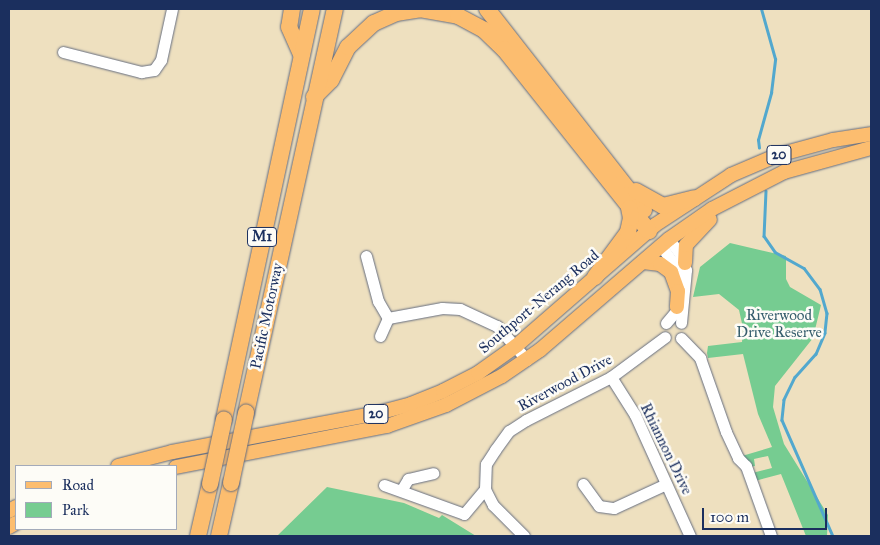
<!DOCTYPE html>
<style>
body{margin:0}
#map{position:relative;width:880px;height:545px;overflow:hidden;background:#eee0bf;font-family:"IM FELL Great Primer",serif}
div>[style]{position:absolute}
.green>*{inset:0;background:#76cc91}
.stream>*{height:2.5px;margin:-1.25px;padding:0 1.25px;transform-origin:1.25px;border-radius:1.25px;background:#52a8ce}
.roads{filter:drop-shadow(0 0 1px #656d80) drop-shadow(0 0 1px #656d80)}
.minor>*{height:11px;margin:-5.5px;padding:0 5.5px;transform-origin:5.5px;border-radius:5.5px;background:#fff}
.major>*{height:14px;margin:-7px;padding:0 7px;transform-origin:7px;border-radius:7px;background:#fcbd6f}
.highway>*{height:16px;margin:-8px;padding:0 8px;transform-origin:8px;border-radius:8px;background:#fcbd6f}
.bridges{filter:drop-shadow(0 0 1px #656d80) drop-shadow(0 0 1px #656d80)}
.highway-bridge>*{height:16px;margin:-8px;padding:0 8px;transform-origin:8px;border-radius:8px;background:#fcbd6f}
span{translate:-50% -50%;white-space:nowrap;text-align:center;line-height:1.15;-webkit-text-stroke:5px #fdfcf7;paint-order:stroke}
.shield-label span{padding:1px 4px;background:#fdfcf7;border:1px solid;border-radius:4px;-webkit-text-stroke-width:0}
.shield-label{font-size:14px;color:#1b2f5e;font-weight:700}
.street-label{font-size:15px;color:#1b2f5e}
.park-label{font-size:15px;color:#365e6d}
.frame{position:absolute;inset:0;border:10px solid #1b2f5e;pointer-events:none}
.legend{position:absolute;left:15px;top:465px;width:162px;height:65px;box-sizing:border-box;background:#fdfcf7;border:1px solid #a3aaba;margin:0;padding:6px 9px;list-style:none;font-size:15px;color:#1b2f5e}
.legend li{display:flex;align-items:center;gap:10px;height:25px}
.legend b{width:25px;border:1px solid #a3aaba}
.scale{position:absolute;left:702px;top:508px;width:125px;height:22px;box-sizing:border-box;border:2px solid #1b2f5e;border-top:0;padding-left:6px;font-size:15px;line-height:18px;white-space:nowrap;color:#1b2f5e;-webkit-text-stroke:4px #fdfcf7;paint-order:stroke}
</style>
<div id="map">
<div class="green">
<div style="clip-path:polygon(730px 243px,786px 256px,786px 279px,790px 287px,821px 305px,813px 338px,775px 386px,773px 407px,784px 444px,828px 515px,827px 536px,806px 536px,781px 474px,755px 481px,752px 473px,772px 468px,768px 456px,754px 459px,755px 466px,750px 467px,742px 456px,772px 447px,758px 414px,743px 354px,708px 358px,707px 353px,708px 346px,742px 342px,743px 328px,739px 310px,719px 294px,693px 297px,700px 267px)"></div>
<div style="clip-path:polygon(327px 487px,404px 503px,439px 518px,442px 515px,476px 536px,277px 536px)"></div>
</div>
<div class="stream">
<div style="left:759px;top:148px;width:8px;rotate:-97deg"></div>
<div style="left:758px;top:140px;width:49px;rotate:-74.5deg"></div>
<div style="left:771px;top:93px;width:34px;rotate:-83deg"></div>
<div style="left:775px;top:59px;width:52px;rotate:-105.6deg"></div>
<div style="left:766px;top:191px;width:45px;rotate:92.5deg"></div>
<div style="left:764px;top:236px;width:19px;rotate:55deg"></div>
<div style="left:775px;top:252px;width:33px;rotate:29deg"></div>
<div style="left:804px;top:268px;width:26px;rotate:53deg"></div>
<div style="left:820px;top:289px;width:25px;rotate:74deg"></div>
<div style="left:827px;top:313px;width:20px;rotate:96deg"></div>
<div style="left:825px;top:333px;width:23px;rotate:113deg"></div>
<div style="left:816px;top:354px;width:31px;rotate:132deg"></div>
<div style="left:795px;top:377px;width:25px;rotate:116deg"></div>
<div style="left:784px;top:400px;width:20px;rotate:96deg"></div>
<div style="left:782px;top:420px;width:127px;rotate:66.3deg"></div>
</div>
<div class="roads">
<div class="minor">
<div style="left:63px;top:52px;width:81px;rotate:14.4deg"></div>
<div style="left:141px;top:72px;width:13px;rotate:-9deg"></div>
<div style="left:154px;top:70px;width:12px;rotate:-55deg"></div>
<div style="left:161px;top:60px;width:52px;rotate:-77.8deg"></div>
<div style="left:669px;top:239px;width:19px;rotate:54deg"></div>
<div style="left:680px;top:254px;width:17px;rotate:69deg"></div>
<div style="left:686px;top:270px;width:53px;rotate:95.4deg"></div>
<div style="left:661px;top:246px;width:29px;rotate:54deg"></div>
<div style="left:678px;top:269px;width:17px;rotate:80deg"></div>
<div style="left:366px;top:256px;width:47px;rotate:75.1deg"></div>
<div style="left:378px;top:301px;width:20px;rotate:60deg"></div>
<div style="left:388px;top:318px;width:55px;rotate:-10.5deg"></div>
<div style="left:442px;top:308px;width:18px;rotate:3deg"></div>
<div style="left:460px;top:309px;width:41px;rotate:24.7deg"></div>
<div style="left:497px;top:326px;width:45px;rotate:48.6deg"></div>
<div style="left:666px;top:323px;width:16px;rotate:-50deg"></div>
<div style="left:676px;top:311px;width:10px;rotate:-79deg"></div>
<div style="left:380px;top:336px;width:20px;rotate:-66deg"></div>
<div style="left:681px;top:338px;width:28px;rotate:46deg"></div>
<div style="left:700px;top:358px;width:78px;rotate:70.6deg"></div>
<div style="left:726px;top:432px;width:29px;rotate:65deg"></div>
<div style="left:738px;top:458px;width:11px;rotate:45deg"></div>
<div style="left:746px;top:466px;width:74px;rotate:70.3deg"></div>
<div style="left:611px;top:377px;width:45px;rotate:57.7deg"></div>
<div style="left:635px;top:415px;width:133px;rotate:65.6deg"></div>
<div style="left:583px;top:484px;width:27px;rotate:54deg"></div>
<div style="left:599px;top:506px;width:15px;rotate:8deg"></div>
<div style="left:614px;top:508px;width:55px;rotate:-24.7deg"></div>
<div style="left:384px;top:485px;width:85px;rotate:19.9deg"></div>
<div style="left:464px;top:514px;width:33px;rotate:-50deg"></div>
<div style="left:402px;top:489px;width:12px;rotate:-59deg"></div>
<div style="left:408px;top:479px;width:26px;rotate:-13deg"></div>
<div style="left:524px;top:536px;width:44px;rotate:-135deg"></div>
<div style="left:493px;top:505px;width:18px;rotate:-117deg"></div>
<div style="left:485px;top:489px;width:25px;rotate:-88deg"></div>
<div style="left:486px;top:464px;width:17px;rotate:-57deg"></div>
<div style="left:495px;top:450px;width:24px;rotate:-54deg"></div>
<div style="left:509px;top:431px;width:20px;rotate:-33deg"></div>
<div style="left:526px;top:420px;width:95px;rotate:-26.8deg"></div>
<div style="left:611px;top:377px;width:67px;rotate:-36.5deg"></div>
</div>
<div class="major">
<div style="left:643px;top:262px;width:17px;rotate:7deg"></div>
<div style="left:660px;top:264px;width:14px;rotate:36deg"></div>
<div style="left:671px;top:272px;width:20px;rotate:70deg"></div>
<div style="left:678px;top:291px;width:16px;rotate:94deg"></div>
<div style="left:685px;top:263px;width:18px;rotate:-87deg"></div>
<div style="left:686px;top:245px;width:35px;rotate:-47deg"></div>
<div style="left:118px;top:466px;width:56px;rotate:-14.5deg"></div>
<div style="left:172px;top:452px;width:206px;rotate:-10.7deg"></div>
<div style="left:374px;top:414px;width:38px;rotate:-15deg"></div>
<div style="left:411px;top:404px;width:35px;rotate:-22deg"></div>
<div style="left:443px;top:391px;width:39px;rotate:-27deg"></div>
<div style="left:478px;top:373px;width:47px;rotate:-35.4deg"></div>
<div style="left:516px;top:346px;width:184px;rotate:-41deg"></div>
<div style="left:655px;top:225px;width:91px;rotate:-33.3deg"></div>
<div style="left:731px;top:175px;width:51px;rotate:-23.1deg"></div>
<div style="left:778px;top:155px;width:57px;rotate:-15.3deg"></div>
<div style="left:833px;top:140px;width:38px;rotate:-9deg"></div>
<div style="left:176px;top:467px;width:215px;rotate:-11deg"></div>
<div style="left:387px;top:426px;width:63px;rotate:-19.6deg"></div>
<div style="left:446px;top:405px;width:63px;rotate:-27.4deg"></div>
<div style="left:502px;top:376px;width:46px;rotate:-34.4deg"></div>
<div style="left:540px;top:350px;width:170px;rotate:-40.7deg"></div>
<div style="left:669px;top:239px;width:52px;rotate:-34.9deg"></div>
<div style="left:712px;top:209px;width:81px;rotate:-27.2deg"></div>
<div style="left:784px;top:172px;width:90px;rotate:-15.4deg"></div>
<div style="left:9px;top:511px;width:8px;rotate:-30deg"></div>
<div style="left:9px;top:527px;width:8px;rotate:-30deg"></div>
</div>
<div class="highway">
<div style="left:292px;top:9px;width:18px;rotate:99deg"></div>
<div style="left:289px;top:27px;width:30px;rotate:66deg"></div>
<div style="left:487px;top:9px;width:255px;rotate:52deg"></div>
<div style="left:314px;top:97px;width:24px;rotate:-45deg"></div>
<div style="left:331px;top:80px;width:37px;rotate:-63deg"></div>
<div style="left:348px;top:47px;width:35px;rotate:-43deg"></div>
<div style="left:374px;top:23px;width:24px;rotate:-24deg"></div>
<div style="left:396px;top:13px;width:24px;rotate:-9deg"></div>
<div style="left:420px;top:9px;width:39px;rotate:10deg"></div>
<div style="left:458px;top:16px;width:30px;rotate:28deg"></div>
<div style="left:484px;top:30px;width:28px;rotate:44deg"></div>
<div style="left:504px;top:49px;width:233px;rotate:51.5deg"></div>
<div style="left:636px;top:191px;width:31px;rotate:29deg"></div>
<div style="left:663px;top:206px;width:32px;rotate:-14deg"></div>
<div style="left:595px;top:277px;width:56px;rotate:-53.7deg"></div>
<div style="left:628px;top:232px;width:14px;rotate:-78deg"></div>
<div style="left:631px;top:218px;width:10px;rotate:-101deg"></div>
<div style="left:246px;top:413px;width:414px;rotate:-77.6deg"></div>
<div style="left:224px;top:419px;width:419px;rotate:-77.9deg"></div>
<div style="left:198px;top:536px;width:53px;rotate:-77deg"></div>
<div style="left:219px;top:536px;width:54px;rotate:-77.2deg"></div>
</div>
</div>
<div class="bridges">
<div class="highway-bridge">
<div style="left:231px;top:483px;width:72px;rotate:-77.9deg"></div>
<div style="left:210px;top:484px;width:66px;rotate:-77.8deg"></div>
</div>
</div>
<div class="shield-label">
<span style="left:779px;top:155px">20</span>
<span style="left:262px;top:237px">M1</span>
<span style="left:376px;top:414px">20</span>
</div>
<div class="street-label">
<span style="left:539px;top:302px;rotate:-40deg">Southport-Nerang Road</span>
<span style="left:267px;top:316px;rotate:-78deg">Pacific Motorway</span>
<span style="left:565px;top:383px;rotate:-28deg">Riverwood Drive</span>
<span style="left:666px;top:449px;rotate:64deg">Rhiannon Drive</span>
</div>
<div class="park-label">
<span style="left:779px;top:324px">Riverwood<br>Drive Reserve</span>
</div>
<div class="frame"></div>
<ul class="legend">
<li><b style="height:6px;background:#fcbd6f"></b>Road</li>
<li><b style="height:14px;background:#76cc91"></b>Park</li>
</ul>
<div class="scale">100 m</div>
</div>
